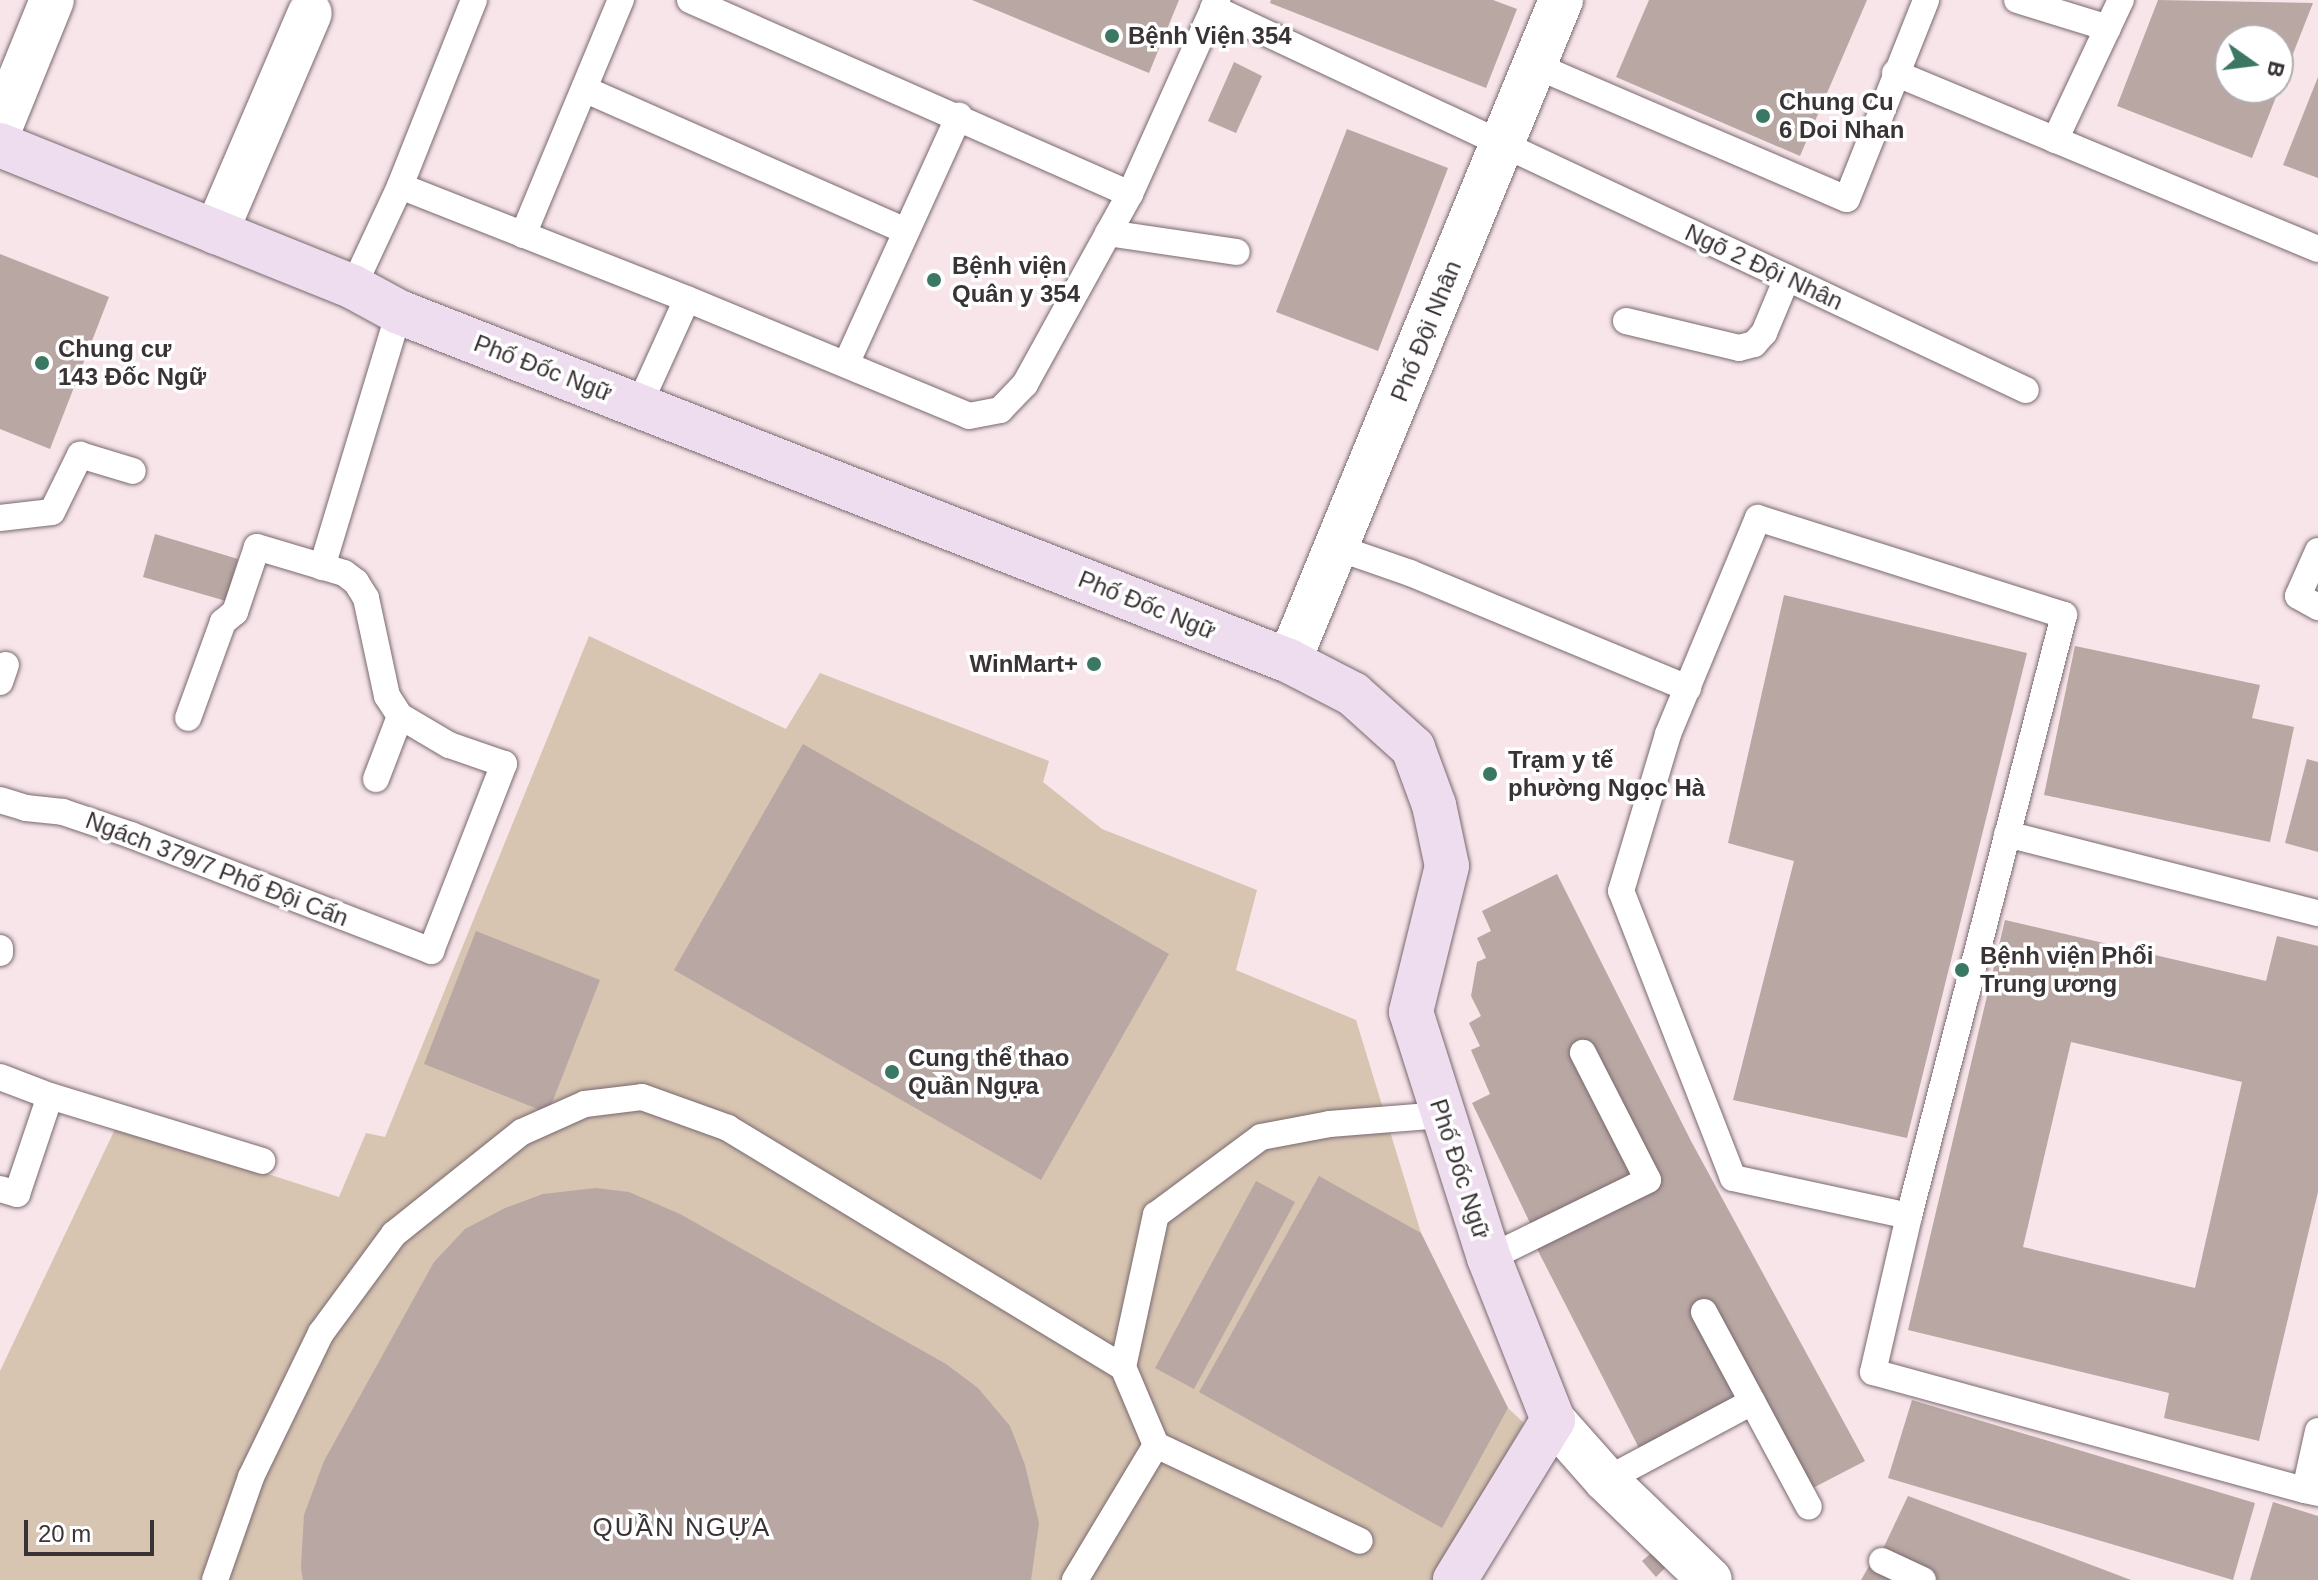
<!DOCTYPE html>
<meta charset="utf-8">
<style>
body{margin:0}
#map{position:relative;width:2318px;height:1580px;overflow:hidden;background:#f7e5ea;font-family:Arial,sans-serif}
div>[style]{position:absolute}
.green>*{inset:0;background:#d7c4b1}
.building>*{inset:0;background:#b8a7a3}
.roads{filter:drop-shadow(0 0 2px #79696e) drop-shadow(0 0 2px #79696e)}
.lane>*{height:26px;margin:-13px;padding:0 13px;transform-origin:13px;border-radius:13px;background:#fff}
.street>*{height:44px;margin:-22px;padding:0 22px;transform-origin:22px;border-radius:22px;background:#fff}
.secondary>*{height:44px;margin:-22px;padding:0 22px;transform-origin:22px;border-radius:22px;background:#eeddef}
.dots>*{width:22px;height:22px;translate:-50% -50%;box-sizing:border-box;border:4px solid #fff;border-radius:50%}
span{translate:-50% -50%;white-space:nowrap;text-align:center;line-height:1.15;-webkit-text-stroke:7px #fff;paint-order:stroke}
.poi-label{font-size:24px;color:#3a3335;font-weight:700}
.left{translate:0 -50%;text-align:left}
.right{translate:-100% -50%;text-align:right}
.street-label{font-size:24px;color:#3a3335}
.neighbourhood-label{font-size:26px;color:#3a3335;letter-spacing:2px}
.north{position:absolute;left:2214px;top:24px;width:80px;height:80px;box-sizing:border-box;background:#fff;border:2px solid #b0adae;border-radius:50%;rotate:104deg;font-size:22px;font-weight:700;line-height:32px;text-align:center;color:#3a3335}
.north::after{content:'';display:block;margin:auto;width:28px;height:36px;background:#3b7863;clip-path:polygon(50% 0,100% 100%,50% 72%,0 100%)}
.scale{position:absolute;left:24px;top:1520px;width:130px;height:36px;box-sizing:border-box;border:4px solid #3a3335;border-top:0;padding-left:10px;font-size:24px;line-height:28px;white-space:nowrap;color:#3a3335;-webkit-text-stroke:6px #fff;paint-order:stroke}
</style>
<div id="map">
<div class="green">
<div style="clip-path:polygon(589px 636px,786px 729px,820px 673px,1049px 761px,1043px 782px,1102px 829px,1257px 890px,1236px 970px,1356px 1020px,1421px 1233px,1508px 1408px,1524px 1423px,1433px 1580px,0 1580px,0 1371px,117px 1125px,339px 1197px,366px 1133px,385px 1137px)"></div>
</div>
<div class="building">
<div style="clip-path:polygon(972px 0,1179px 0,1149px 73px)"></div>
<div style="clip-path:polygon(1271px 0,1493px 0,1517px 9px,1486px 88px,1270px 3px)"></div>
<div style="clip-path:polygon(1649px 0,1867px 0,1800px 156px,1616px 77px)"></div>
<div style="clip-path:polygon(evenodd,2158px 0,2313px 3px,2252px 158px,2117px 106px,2158px 0,2230px 40px,2278px 40px,2278px 88px,2230px 88px,2230px 40px)"></div>
<div style="clip-path:polygon(1234px 62px,1262px 76px,1236px 133px,1208px 121px)"></div>
<div style="clip-path:polygon(2318px 77px,2318px 178px,2283px 165px)"></div>
<div style="clip-path:polygon(1347px 129px,1448px 168px,1378px 351px,1276px 312px)"></div>
<div style="clip-path:polygon(0 254px,109px 297px,50px 449px,0 429px)"></div>
<div style="clip-path:polygon(155px 534px,238px 559px,226px 601px,143px 577px)"></div>
<div style="clip-path:polygon(1784px 595px,2027px 653px,1907px 1138px,1733px 1100px,1794px 861px,1728px 843px)"></div>
<div style="clip-path:polygon(2075px 646px,2260px 685px,2252px 718px,2294px 727px,2270px 842px,2044px 795px)"></div>
<div style="clip-path:polygon(803px 744px,1169px 954px,1041px 1180px,674px 970px)"></div>
<div style="clip-path:polygon(2307px 759px,2318px 762px,2318px 852px,2285px 843px)"></div>
<div style="clip-path:polygon(1557px 874px,1691px 1141px,1865px 1461px,1807px 1491px,1740px 1399px,1640px 1450px,1534px 1243px,1638px 1175px,1532px 1227px,1472px 1103px,1490px 1094px,1471px 1050px,1480px 1046px,1469px 1023px,1481px 1016px,1471px 996px,1477px 962px,1486px 958px,1477px 938px,1491px 931px,1482px 911px)"></div>
<div style="clip-path:polygon(evenodd,2005px 920px,2266px 981px,2277px 936px,2318px 946px,2318px 1192px,2259px 1441px,2164px 1418px,2169px 1393px,1908px 1330px,2005px 920px,2071px 1042px,2242px 1082px,2195px 1288px,2023px 1247px,2071px 1042px)"></div>
<div style="clip-path:polygon(476px 931px,600px 980px,548px 1113px,424px 1064px)"></div>
<div style="clip-path:polygon(1319px 1176px,1421px 1233px,1508px 1408px,1442px 1528px,1199px 1392px)"></div>
<div style="clip-path:polygon(1256px 1181px,1295px 1202px,1194px 1389px,1155px 1368px)"></div>
<div style="clip-path:polygon(596px 1188px,629px 1192px,680px 1214px,946px 1364px,978px 1388px,1010px 1426px,1025px 1465px,1039px 1523px,1031px 1580px,303px 1580px,301px 1568px,304px 1515px,324px 1461px,434px 1262px,465px 1229px,505px 1208px,543px 1194px)"></div>
<div style="clip-path:polygon(1912px 1400px,2255px 1503px,2233px 1580px,1888px 1478px)"></div>
<div style="clip-path:polygon(1908px 1496px,1951px 1512px,2131px 1580px,1934px 1580px,1880px 1555px)"></div>
<div style="clip-path:polygon(2273px 1502px,2318px 1516px,2318px 1580px,2250px 1580px)"></div>
<div style="clip-path:polygon(1657px 1548px,1671px 1562px,1656px 1577px,1642px 1561px)"></div>
<div style="clip-path:polygon(1872px 1561px,1912px 1580px,1861px 1580px)"></div>
</div>
<div class="roads">
<div class="lane">
<div style="left:474px;top:0;width:200px;rotate:111.7deg"></div>
<div style="left:400px;top:186px;width:308px;rotate:21.5deg"></div>
<div style="left:687px;top:299px;width:305px;rotate:22.5deg"></div>
<div style="left:969px;top:416px;width:32px;rotate:-11deg"></div>
<div style="left:1000px;top:410px;width:36px;rotate:-46deg"></div>
<div style="left:1025px;top:384px;width:217px;rotate:-61.1deg"></div>
<div style="left:690px;top:0;width:481px;rotate:23.8deg"></div>
<div style="left:1130px;top:194px;width:213px;rotate:-65.8deg"></div>
<div style="left:2017px;top:0;width:95px;rotate:17.1deg"></div>
<div style="left:1213px;top:8px;width:898px;rotate:25.17deg"></div>
<div style="left:1534px;top:65px;width:340px;rotate:23.2deg"></div>
<div style="left:1847px;top:199px;width:214px;rotate:-68.3deg"></div>
<div style="left:1895px;top:73px;width:458px;rotate:22.6deg"></div>
<div style="left:584px;top:89px;width:352px;rotate:23.8deg"></div>
<div style="left:2055px;top:140px;width:155px;rotate:-64.8deg"></div>
<div style="left:1108px;top:233px;width:130px;rotate:8.4deg"></div>
<div style="left:523px;top:235px;width:255px;rotate:-67.4deg"></div>
<div style="left:353px;top:287px;width:111px;rotate:-65deg"></div>
<div style="left:1626px;top:321px;width:116px;rotate:13.4deg"></div>
<div style="left:1739px;top:348px;width:16px;rotate:-15deg"></div>
<div style="left:1754px;top:344px;width:15px;rotate:-48deg"></div>
<div style="left:1764px;top:333px;width:60px;rotate:-67.3deg"></div>
<div style="left:846px;top:364px;width:273px;rotate:-65.5deg"></div>
<div style="left:639px;top:405px;width:116px;rotate:-65.6deg"></div>
<div style="left:0;top:518px;width:52px;rotate:-6.6deg"></div>
<div style="left:52px;top:512px;width:64px;rotate:-63.8deg"></div>
<div style="left:80px;top:455px;width:55px;rotate:16.8deg"></div>
<div style="left:1338px;top:548px;width:76px;rotate:19.1deg"></div>
<div style="left:1410px;top:573px;width:301px;rotate:22.5deg"></div>
<div style="left:2318px;top:551px;width:49px;rotate:114deg"></div>
<div style="left:2298px;top:596px;width:23px;rotate:29deg"></div>
<div style="left:322px;top:567px;width:266px;rotate:-73.2deg"></div>
<div style="left:0;top:682px;width:18px;rotate:-71deg"></div>
<div style="left:376px;top:779px;width:67px;rotate:-69.1deg"></div>
<div style="left:0;top:800px;width:27px;rotate:17deg"></div>
<div style="left:26px;top:808px;width:37px;rotate:6deg"></div>
<div style="left:63px;top:812px;width:72px;rotate:18.7deg"></div>
<div style="left:131px;top:835px;width:322px;rotate:21.1deg"></div>
<div style="left:431px;top:951px;width:201px;rotate:-68.7deg"></div>
<div style="left:504px;top:764px;width:58px;rotate:-160.9deg"></div>
<div style="left:449px;top:745px;width:57px;rotate:-149.4deg"></div>
<div style="left:400px;top:716px;width:24px;rotate:-123deg"></div>
<div style="left:387px;top:696px;width:100px;rotate:-102.1deg"></div>
<div style="left:366px;top:598px;width:19px;rotate:-122deg"></div>
<div style="left:356px;top:582px;width:15px;rotate:-143deg"></div>
<div style="left:344px;top:573px;width:91px;rotate:-163.4deg"></div>
<div style="left:257px;top:547px;width:69px;rotate:108.7deg"></div>
<div style="left:235px;top:612px;width:16px;rotate:140deg"></div>
<div style="left:223px;top:622px;width:102px;rotate:110deg"></div>
<div style="left:2007px;top:834px;width:321px;rotate:14.3deg"></div>
<div style="left:0;top:948px;width:5px;rotate:90deg"></div>
<div style="left:0;top:1077px;width:53px;rotate:20.8deg"></div>
<div style="left:50px;top:1096px;width:222px;rotate:17deg"></div>
<div style="left:0;top:1189px;width:18px;rotate:16deg"></div>
<div style="left:17px;top:1194px;width:103px;rotate:-71.4deg"></div>
<div style="left:1909px;top:1216px;width:180px;rotate:-167.8deg"></div>
<div style="left:1733px;top:1178px;width:308px;rotate:-111.3deg"></div>
<div style="left:1621px;top:891px;width:164px;rotate:-73.3deg"></div>
<div style="left:1668px;top:734px;width:234px;rotate:-67.4deg"></div>
<div style="left:1758px;top:518px;width:321px;rotate:17.6deg"></div>
<div style="left:2064px;top:615px;width:621px;rotate:104.46deg"></div>
<div style="left:1909px;top:1216px;width:160px;rotate:103deg"></div>
<div style="left:1873px;top:1372px;width:448px;rotate:15.3deg"></div>
<div style="left:1489px;top:1258px;width:177px;rotate:-26.1deg"></div>
<div style="left:1648px;top:1180px;width:143px;rotate:-117.1deg"></div>
<div style="left:1704px;top:1312px;width:221px;rotate:61.7deg"></div>
<div style="left:2318px;top:1431px;width:60px;rotate:102.4deg"></div>
<div style="left:2305px;top:1490px;width:13px;rotate:13deg"></div>
<div style="left:1156px;top:1445px;width:225px;rotate:25.2deg"></div>
<div style="left:1606px;top:1480px;width:166px;rotate:-28.1deg"></div>
<div style="left:1882px;top:1561px;width:45px;rotate:24.9deg"></div>
<div style="left:215px;top:1580px;width:109px;rotate:-70.7deg"></div>
<div style="left:251px;top:1477px;width:160px;rotate:-64.1deg"></div>
<div style="left:321px;top:1333px;width:123px;rotate:-53.6deg"></div>
<div style="left:394px;top:1234px;width:164px;rotate:-38.6deg"></div>
<div style="left:522px;top:1132px;width:69px;rotate:-24deg"></div>
<div style="left:585px;top:1104px;width:57px;rotate:-7deg"></div>
<div style="left:642px;top:1097px;width:91px;rotate:19.8deg"></div>
<div style="left:728px;top:1128px;width:462px;rotate:31.2deg"></div>
<div style="left:1075px;top:1580px;width:157px;rotate:-59deg"></div>
<div style="left:1156px;top:1445px;width:85px;rotate:-112.9deg"></div>
<div style="left:1123px;top:1367px;width:156px;rotate:-77.8deg"></div>
<div style="left:1156px;top:1215px;width:131px;rotate:-36.6deg"></div>
<div style="left:1261px;top:1137px;width:70px;rotate:-10.7deg"></div>
<div style="left:1330px;top:1124px;width:112px;rotate:-4.6deg"></div>
</div>
<div class="street">
<div style="left:0;top:128px;width:138px;rotate:-67.9deg"></div>
<div style="left:216px;top:232px;width:238px;rotate:-66.8deg"></div>
<div style="left:1289px;top:661px;width:715px;rotate:-67.63deg"></div>
<div style="left:1553px;top:1420px;width:80px;rotate:48.5deg"></div>
<div style="left:1606px;top:1480px;width:144px;rotate:43.9deg"></div>
</div>
<div class="secondary">
<div style="left:0;top:145px;width:380px;rotate:21.9deg"></div>
<div style="left:353px;top:287px;width:52px;rotate:28.5deg"></div>
<div style="left:399px;top:312px;width:956px;rotate:21.41deg"></div>
<div style="left:1289px;top:661px;width:72px;rotate:27.3deg"></div>
<div style="left:1353px;top:694px;width:81px;rotate:42deg"></div>
<div style="left:1413px;top:748px;width:61px;rotate:69.8deg"></div>
<div style="left:1434px;top:805px;width:62px;rotate:78deg"></div>
<div style="left:1447px;top:866px;width:150px;rotate:103.9deg"></div>
<div style="left:1411px;top:1012px;width:258px;rotate:72.4deg"></div>
<div style="left:1489px;top:1258px;width:174px;rotate:68.4deg"></div>
<div style="left:1553px;top:1420px;width:188px;rotate:121.5deg"></div>
</div>
</div>
<div class="dots">
<div style="left:1112px;top:36px;background:#3b7863"></div>
<div style="left:1763px;top:116px;background:#3b7863"></div>
<div style="left:934px;top:280px;background:#3b7863"></div>
<div style="left:42px;top:363px;background:#3b7863"></div>
<div style="left:1094px;top:664px;background:#3b7863"></div>
<div style="left:1490px;top:774px;background:#3b7863"></div>
<div style="left:1962px;top:970px;background:#3b7863"></div>
<div style="left:892px;top:1072px;background:#3b7863"></div>
</div>
<div class="poi-label">
<span class="left" style="left:1128px;top:36px">Bệnh Viện 354</span>
<span class="left" style="left:1779px;top:116px">Chung Cu<br>6 Doi Nhan</span>
<span class="left" style="left:952px;top:280px">Bệnh viện<br>Quân y 354</span>
<span class="left" style="left:58px;top:363px">Chung cư<br>143 Đốc Ngữ</span>
<span class="right" style="left:1078px;top:664px">WinMart+</span>
<span class="left" style="left:1508px;top:774px">Trạm y tế<br>phường Ngọc Hà</span>
<span class="left" style="left:1980px;top:970px">Bệnh viện Phổi<br>Trung ương</span>
<span class="left" style="left:908px;top:1072px">Cung thể thao<br>Quần Ngựa</span>
</div>
<div class="street-label">
<span style="left:1764px;top:267px;rotate:25deg">Ngõ 2 Đội Nhân</span>
<span style="left:1426px;top:331px;rotate:-68deg">Phố Đội Nhân</span>
<span style="left:543px;top:368px;rotate:21deg">Phố Đốc Ngữ</span>
<span style="left:1147px;top:605px;rotate:22deg">Phố Đốc Ngữ</span>
<span style="left:217px;top:869px;rotate:21deg">Ngách 379/7 Phố Đội Cấn</span>
<span style="left:1460px;top:1169px;rotate:72deg">Phố Đốc Ngữ</span>
</div>
<div class="neighbourhood-label">
<span style="left:682px;top:1528px">QUẦN NGỰA</span>
</div>
<div class="north">B</div>
<div class="scale">20 m</div>
</div>
